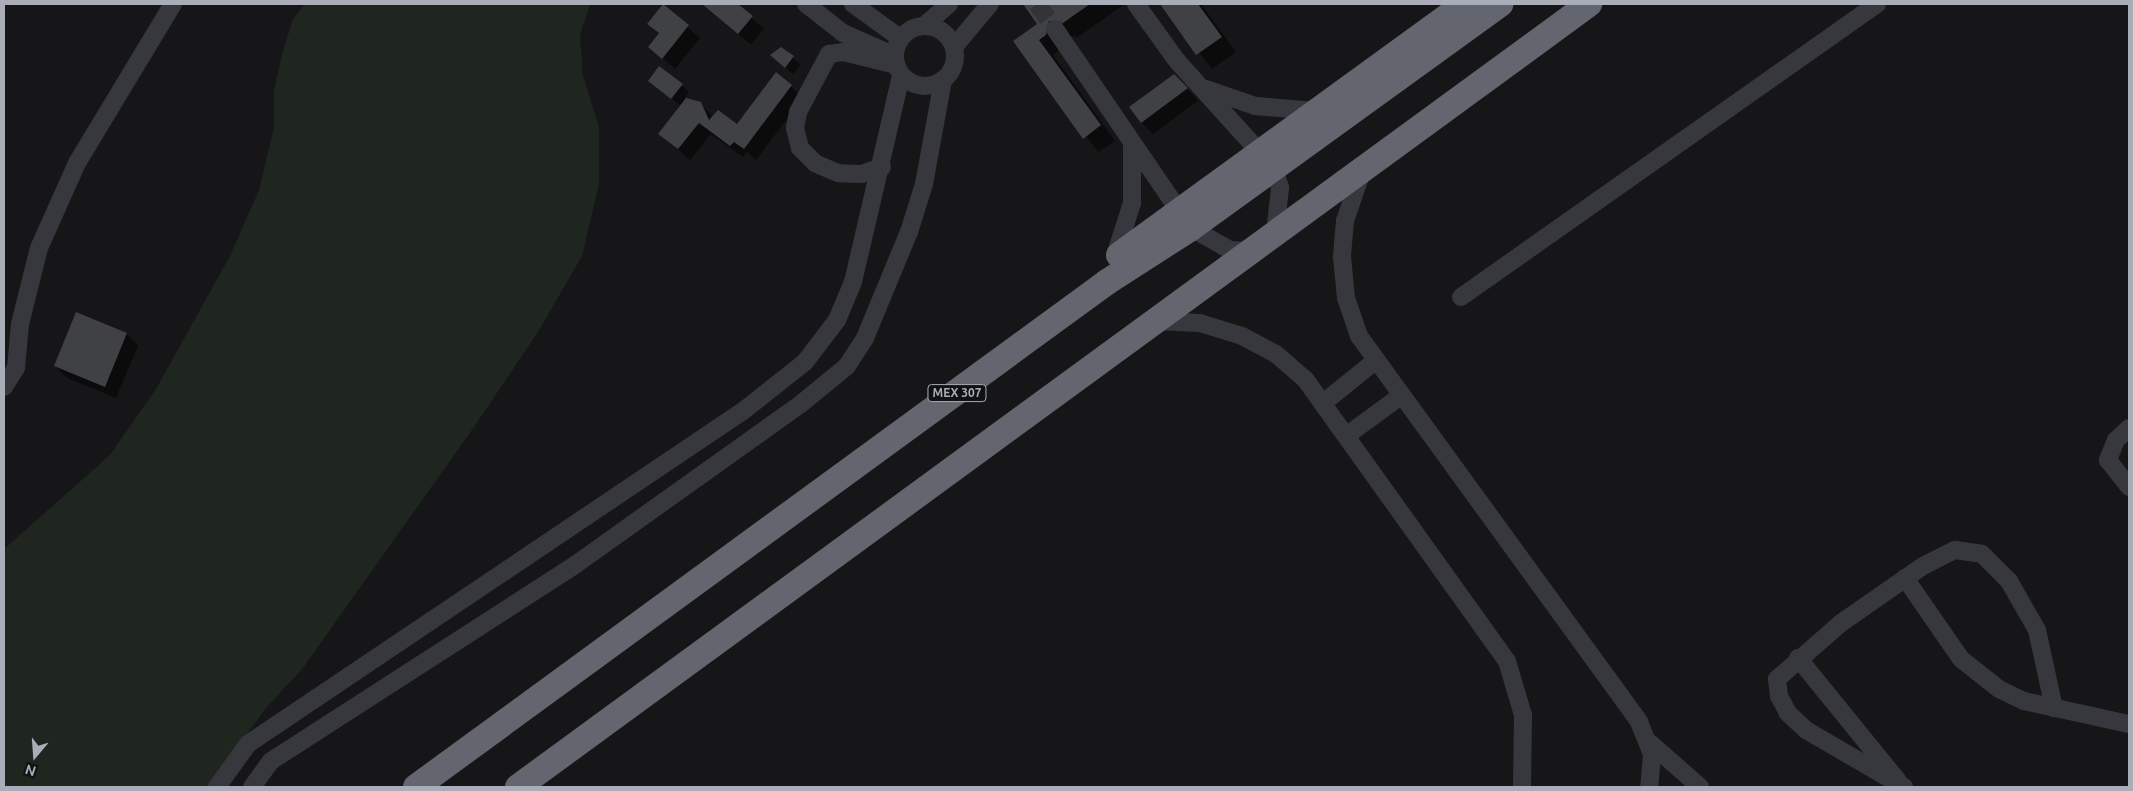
<!DOCTYPE html>
<style>
body{margin:0}
#map{position:relative;width:2133px;height:791px;overflow:hidden;background:#161618;font-family:Ubuntu,sans-serif}
div>[style]{position:absolute}
.green>*{inset:0;background:#1e261f}
.shadow>*{inset:0;background:#0007}
.building>*{inset:0;background:#404145}
.minor-tunnel>*{height:18px;margin-top:-9px;transform-origin:0;background:repeating-linear-gradient(90deg,#333438 0 18px,transparent 0 27px)}
.minor>*{height:18px;margin:-9px;padding:0 9px;transform-origin:9px;border-radius:9px;background:#37383d}
.minor>.ring{margin:-9px;padding:0;box-sizing:content-box;background:none;border:18px solid #37383d;border-radius:50%}
.highway>*{height:26px;margin:-13px;padding:0 13px;transform-origin:13px;border-radius:13px;background:#63666e}
span{translate:-50% -50%;white-space:nowrap;text-align:center;line-height:1.15;-webkit-text-stroke:5px #111113;paint-order:stroke}
.shield-label span{padding:1px 4px;background:#111113;border:1px solid;border-radius:4px;-webkit-text-stroke-width:0}
.shield-label{font-size:12px;color:#a8adb8;font-weight:700}
.frame{position:absolute;inset:0;border:5px solid #a8adb8;pointer-events:none}
.north{position:absolute;left:10px;top:731px;width:50px;height:50px;-webkit-text-stroke:4px #111113;paint-order:stroke;rotate:198deg;font-size:14px;font-weight:700;line-height:20px;text-align:center;color:#a8adb8}
.north::after{content:'';display:block;margin:auto;width:18px;height:22px;background:#a8adb8;clip-path:polygon(50% 0,100% 100%,50% 72%,0 100%)}
</style>
<div id="map">
<div class="green">
<div style="clip-path:polygon(305px 4px,590px 4px,580px 35px,583px 76px,599px 127px,599px 184px,582px 256px,538px 332px,474px 427px,303px 668px,266px 708px,209px 787px,4px 787px,4px 549px,110px 455px,156px 389px,231px 254px,259px 190px,274px 127px,274px 90px,282px 54px,293px 19px)"></div>
</div>
<div class="shadow">
<div style="clip-path:polygon(703px 4px,736px 4px,764px 29px,751px 45px)"></div>
<div style="clip-path:polygon(1025px 4px,1125px 4px,1078px 37px,1063px 35px,1060px 49px,1053px 55px,1115px 141px,1098px 152px,1015px 42px,1039px 24px)"></div>
<div style="clip-path:polygon(1161px 4px,1201px 4px,1236px 52px,1212px 69px)"></div>
<div style="clip-path:polygon(663px 6px,700px 38px,675px 69px,650px 47px,660px 35px,649px 24px)"></div>
<div style="clip-path:polygon(781px 48px,801px 65px,793px 74px,772px 56px)"></div>
<div style="clip-path:polygon(649px 81px,682px 85px,689px 92px,684px 99px,700px 103px,713px 117px,737px 126px,791px 86px,803px 98px,756px 160px,747px 152px,743px 157px,711px 134px,690px 160px,659px 133px,681px 106px)"></div>
<div style="clip-path:polygon(1186px 87px,1198px 101px,1153px 134px,1141px 122px)"></div>
<div style="clip-path:polygon(77px 314px,127px 334px,138px 346px,116px 398px,67px 378px,55px 366px)"></div>
</div>
<div class="building">
<div style="clip-path:polygon(663px 4px,689px 25px,662px 59px,648px 47px,659px 33px,647px 24px)"></div>
<div style="clip-path:polygon(702px 4px,738px 4px,753px 16px,738px 34px)"></div>
<div style="clip-path:polygon(1023px 4px,1090px 4px,1063px 23px,1049px 21px,1046px 35px,1039px 40px,1101px 125px,1083px 139px,1013px 41px,1037px 24px)"></div>
<div style="clip-path:polygon(1160px 4px,1198px 4px,1222px 37px,1196px 55px)"></div>
<div style="clip-path:polygon(781px 47px,794px 56px,785px 68px,770px 55px)"></div>
<div style="clip-path:polygon(659px 66px,683px 84px,671px 99px,648px 81px)"></div>
<div style="clip-path:polygon(776px 72px,792px 85px,744px 149px,734px 142px,730px 146px,699px 123px,678px 149px,658px 134px,686px 98px,701px 102px,709px 120px,718px 110px,737px 124px)"></div>
<div style="clip-path:polygon(1174px 74px,1188px 88px,1141px 123px,1129px 107px)"></div>
<div style="clip-path:polygon(76px 312px,127px 333px,105px 387px,54px 366px)"></div>
</div>
<div class="minor-tunnel">
<div style="left:1037px;top:4px;width:31px;rotate:54deg"></div>
</div>
<div class="minor">
<div style="left:806px;top:4px;width:47px;rotate:38.1deg"></div>
<div style="left:843px;top:33px;width:57px;rotate:23.9deg"></div>
<div style="left:853px;top:4px;width:58px;rotate:35.9deg"></div>
<div style="left:1136px;top:4px;width:70px;rotate:54.3deg"></div>
<div style="left:1177px;top:61px;width:144px;rotate:47.8deg"></div>
<div style="left:1274px;top:168px;width:21px;rotate:73deg"></div>
<div style="left:1280px;top:188px;width:45px;rotate:96.3deg"></div>
<div style="left:925px;top:25px;width:32px;rotate:-41deg"></div>
<div class="ring" style="left:895px;top:26px;width:42px;height:42px"></div>
<div style="left:1055px;top:29px;width:241px;rotate:55.7deg"></div>
<div style="left:1191px;top:228px;width:45px;rotate:29.4deg"></div>
<div style="left:1230px;top:250px;width:22px;rotate:3deg"></div>
<div style="left:954px;top:47px;width:56px;rotate:-50.1deg"></div>
<div style="left:1206px;top:89px;width:52px;rotate:19.1deg"></div>
<div style="left:1255px;top:106px;width:62px;rotate:4.6deg"></div>
<div style="left:882px;top:167px;width:21px;rotate:161deg"></div>
<div style="left:862px;top:174px;width:24px;rotate:-178deg"></div>
<div style="left:838px;top:173px;width:25px;rotate:-157deg"></div>
<div style="left:815px;top:163px;width:21px;rotate:-135deg"></div>
<div style="left:800px;top:148px;width:21px;rotate:-104deg"></div>
<div style="left:795px;top:128px;width:16px;rotate:-79deg"></div>
<div style="left:798px;top:112px;width:66px;rotate:-61.9deg"></div>
<div style="left:829px;top:54px;width:14px;rotate:-8deg"></div>
<div style="left:843px;top:52px;width:55px;rotate:13.8deg"></div>
<div style="left:1362px;top:171px;width:53px;rotate:108.8deg"></div>
<div style="left:1345px;top:221px;width:36px;rotate:95deg"></div>
<div style="left:1342px;top:257px;width:41px;rotate:84.4deg"></div>
<div style="left:1346px;top:298px;width:40px;rotate:71.1deg"></div>
<div style="left:1359px;top:336px;width:477px;rotate:54deg"></div>
<div style="left:1639px;top:722px;width:35px;rotate:68deg"></div>
<div style="left:1652px;top:755px;width:32px;rotate:95deg"></div>
<div style="left:1115px;top:256px;width:56px;rotate:-72.2deg"></div>
<div style="left:1132px;top:203px;width:57px;rotate:-90deg"></div>
<div style="left:1461px;top:297px;width:509px;rotate:-35.16deg"></div>
<div style="left:1156px;top:321px;width:44px;rotate:2.6deg"></div>
<div style="left:1200px;top:323px;width:44px;rotate:17.2deg"></div>
<div style="left:1242px;top:336px;width:38px;rotate:28deg"></div>
<div style="left:1276px;top:354px;width:38px;rotate:41deg"></div>
<div style="left:1305px;top:379px;width:347px;rotate:54.4deg"></div>
<div style="left:1507px;top:661px;width:56px;rotate:73.5deg"></div>
<div style="left:1523px;top:715px;width:72px;rotate:90.8deg"></div>
<div style="left:4px;top:387px;width:22px;rotate:-58deg"></div>
<div style="left:16px;top:368px;width:44px;rotate:-84.8deg"></div>
<div style="left:20px;top:324px;width:78px;rotate:-76deg"></div>
<div style="left:39px;top:248px;width:93px;rotate:-65.9deg"></div>
<div style="left:77px;top:163px;width:186px;rotate:-58.9deg"></div>
<div style="left:1323px;top:403px;width:65px;rotate:-38.8deg"></div>
<div style="left:2129px;top:428px;width:18px;rotate:137deg"></div>
<div style="left:2116px;top:440px;width:22px;rotate:112deg"></div>
<div style="left:2108px;top:460px;width:34px;rotate:52deg"></div>
<div style="left:1346px;top:436px;width:69px;rotate:-36.2deg"></div>
<div style="left:1905px;top:578px;width:98px;rotate:55.3deg"></div>
<div style="left:1961px;top:659px;width:48px;rotate:38.3deg"></div>
<div style="left:1999px;top:689px;width:28px;rotate:26deg"></div>
<div style="left:2024px;top:701px;width:107px;rotate:12.4deg"></div>
<div style="left:1798px;top:658px;width:159px;rotate:50.9deg"></div>
<div style="left:1650px;top:743px;width:67px;rotate:41.3deg"></div>
<div style="left:217px;top:787px;width:53px;rotate:-54.2deg"></div>
<div style="left:248px;top:744px;width:597px;rotate:-33.93deg"></div>
<div style="left:743px;top:411px;width:79px;rotate:-38.3deg"></div>
<div style="left:805px;top:362px;width:53px;rotate:-52.7deg"></div>
<div style="left:837px;top:320px;width:41px;rotate:-67.2deg"></div>
<div style="left:853px;top:282px;width:212px;rotate:-76.9deg"></div>
<div style="left:252px;top:787px;width:32px;rotate:-54deg"></div>
<div style="left:271px;top:761px;width:362px;rotate:-32.8deg"></div>
<div style="left:575px;top:565px;width:279px;rotate:-35.5deg"></div>
<div style="left:802px;top:403px;width:58px;rotate:-39.4deg"></div>
<div style="left:847px;top:366px;width:33px;rotate:-57deg"></div>
<div style="left:865px;top:338px;width:115px;rotate:-67.5deg"></div>
<div style="left:909px;top:232px;width:50px;rotate:-72.6deg"></div>
<div style="left:924px;top:184px;width:106px;rotate:-79.6deg"></div>
<div style="left:1904px;top:787px;width:113px;rotate:-149.8deg"></div>
<div style="left:1806px;top:730px;width:25px;rotate:-137deg"></div>
<div style="left:1788px;top:713px;width:19px;rotate:-118deg"></div>
<div style="left:1779px;top:696px;width:17px;rotate:-97deg"></div>
<div style="left:1777px;top:679px;width:85px;rotate:-41.2deg"></div>
<div style="left:1841px;top:623px;width:100px;rotate:-34.8deg"></div>
<div style="left:1923px;top:566px;width:36px;rotate:-27deg"></div>
<div style="left:1955px;top:550px;width:27px;rotate:8deg"></div>
<div style="left:1982px;top:554px;width:38px;rotate:45deg"></div>
<div style="left:2009px;top:581px;width:56px;rotate:60.3deg"></div>
<div style="left:2037px;top:630px;width:80px;rotate:77.7deg"></div>
</div>
<div class="highway">
<div style="left:1119px;top:255px;width:427px;rotate:-36deg"></div>
<div style="left:416px;top:787px;width:856px;rotate:-36.16deg"></div>
<div style="left:1107px;top:282px;width:100px;rotate:-32.7deg"></div>
<div style="left:1191px;top:228px;width:382px;rotate:-35.9deg"></div>
<div style="left:518px;top:787px;width:1327px;rotate:-36.17deg"></div>
</div>
<div class="shield-label">
<span style="left:957px;top:393px">MEX 307</span>
</div>
<div class="frame"></div>
<div class="north">N</div>
</div>
